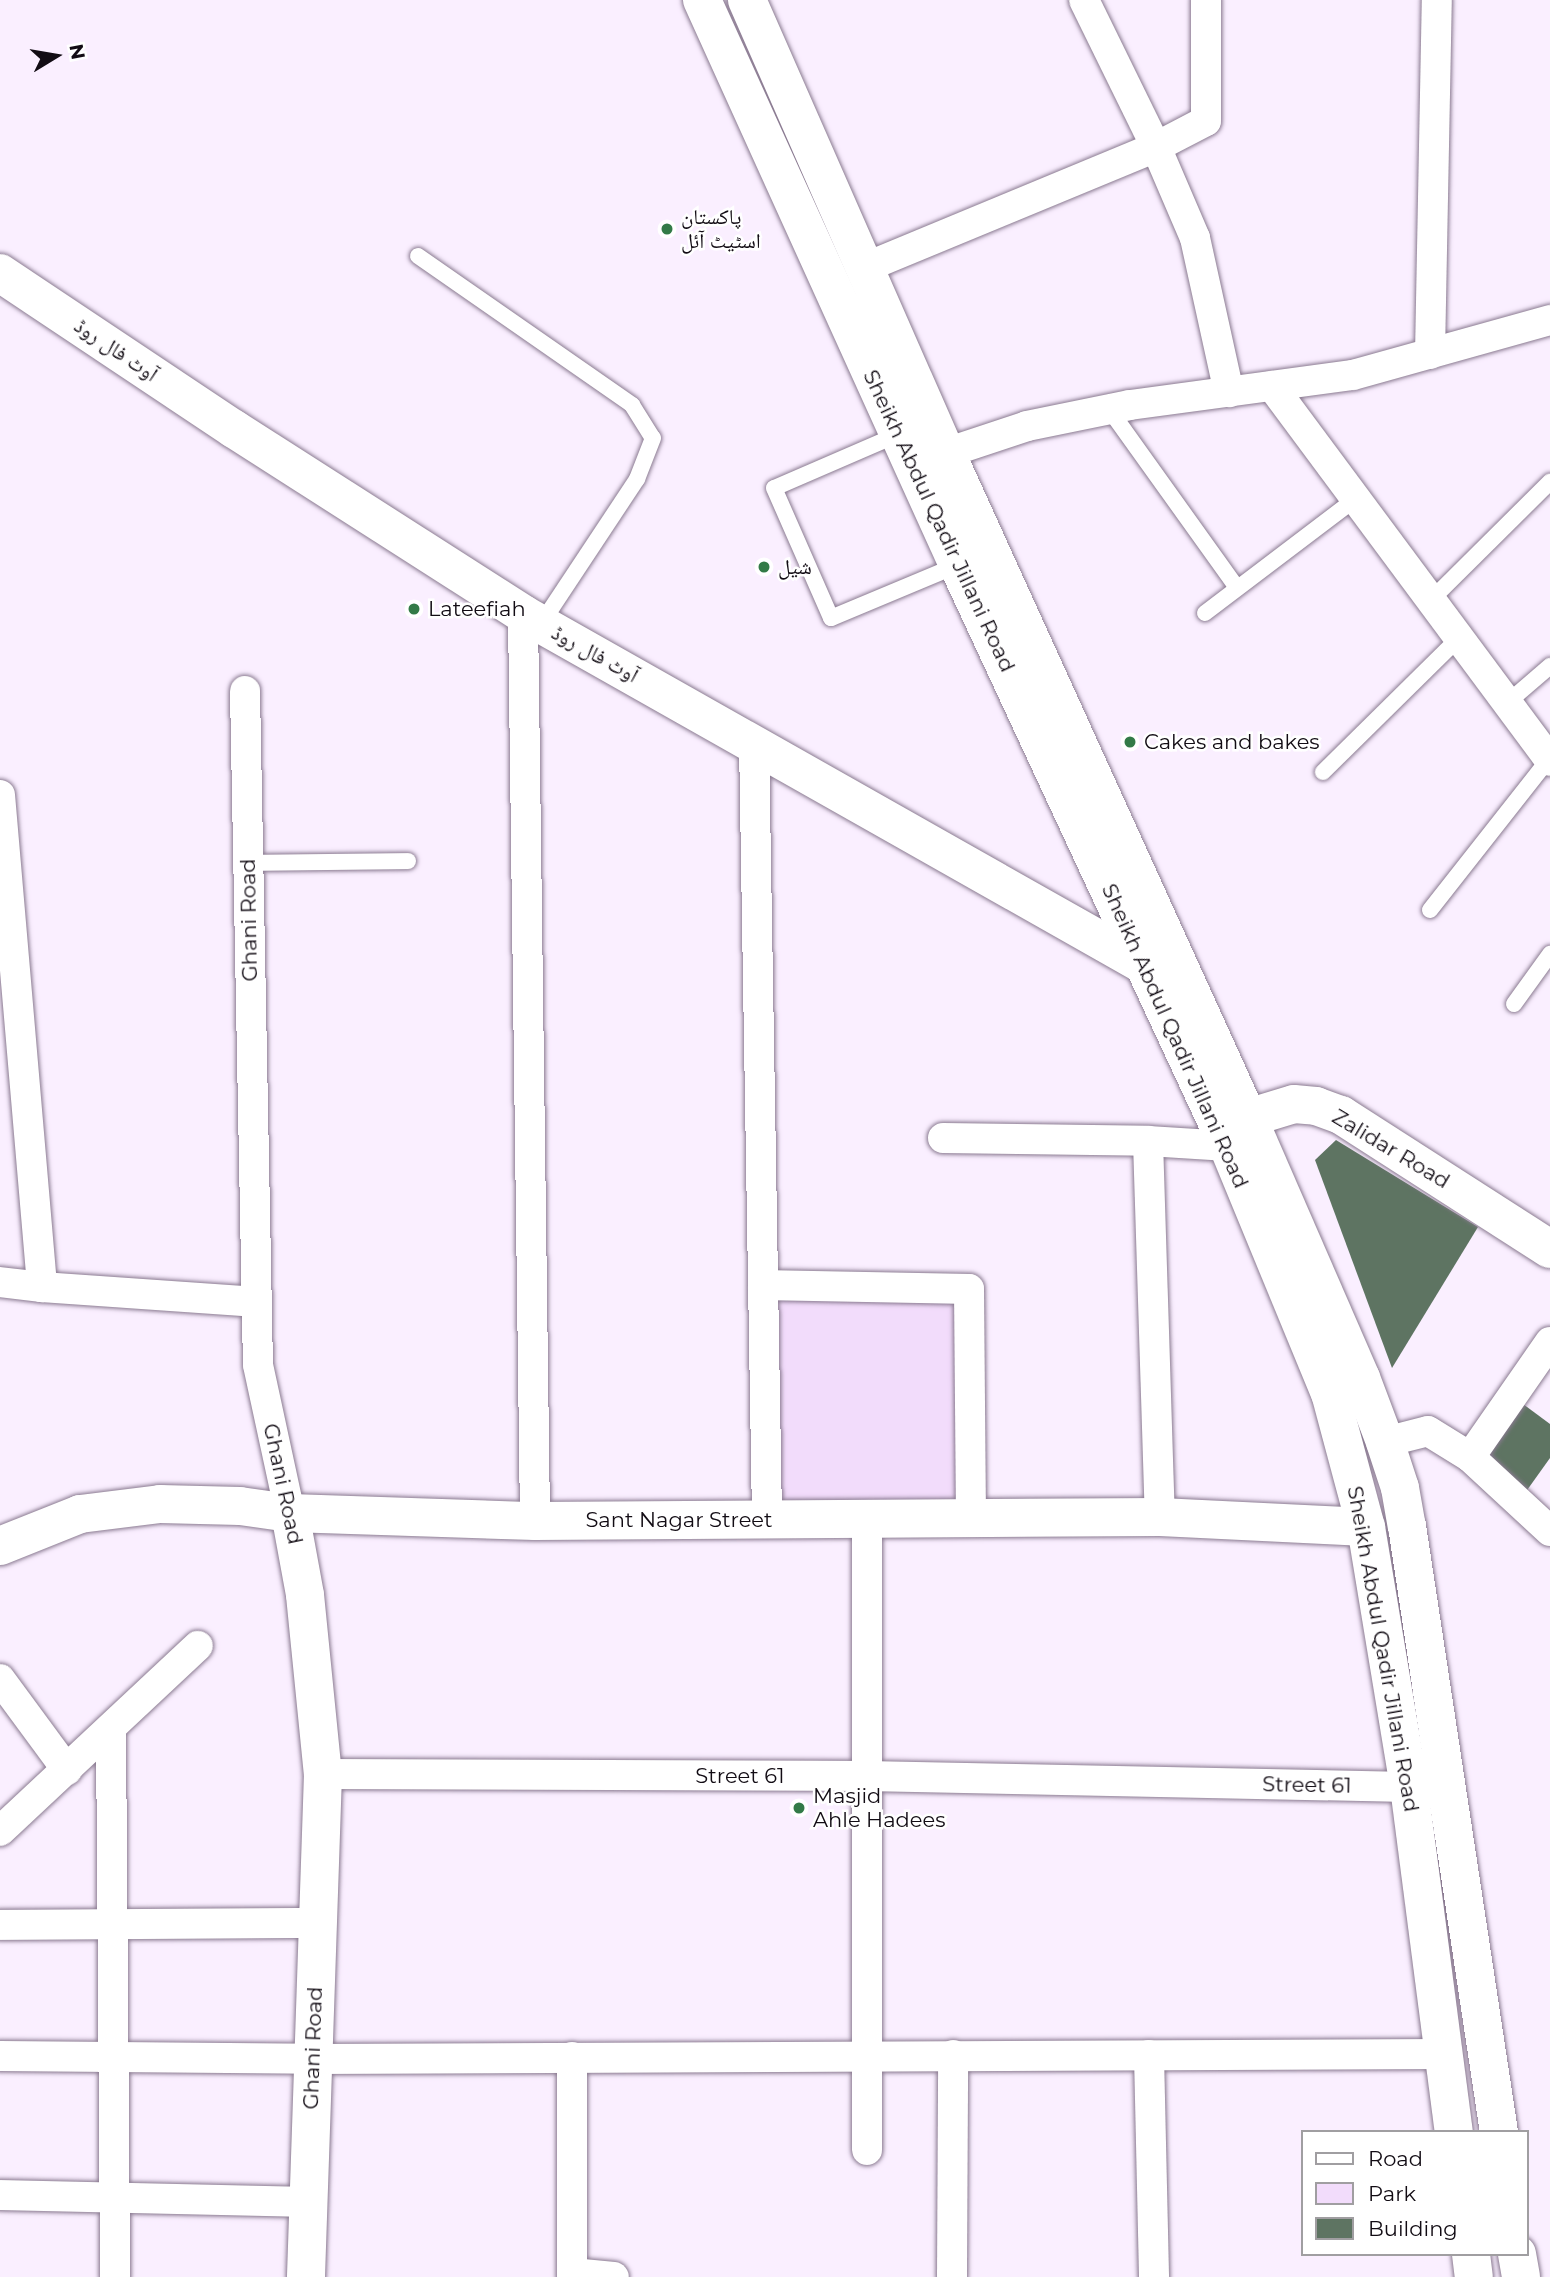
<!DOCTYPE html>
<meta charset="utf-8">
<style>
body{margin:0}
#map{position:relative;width:1550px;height:2277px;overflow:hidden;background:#faefff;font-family:Montserrat,"Noto Naskh Arabic",sans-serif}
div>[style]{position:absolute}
.green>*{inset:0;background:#f2dcfb}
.building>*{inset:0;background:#5e7462}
.roads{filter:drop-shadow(0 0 2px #8a7a91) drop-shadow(0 0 2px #8a7a91)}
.service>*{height:16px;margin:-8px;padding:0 8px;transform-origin:8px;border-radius:8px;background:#fff}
.minor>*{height:30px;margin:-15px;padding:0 15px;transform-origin:15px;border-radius:15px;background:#fff}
.tertiary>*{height:38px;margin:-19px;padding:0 19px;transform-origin:19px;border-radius:19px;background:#fff}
.secondary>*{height:38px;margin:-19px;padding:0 19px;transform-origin:19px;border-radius:19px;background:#fff}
.primary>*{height:38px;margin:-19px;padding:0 19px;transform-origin:19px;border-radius:19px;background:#fff}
.dots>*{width:19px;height:19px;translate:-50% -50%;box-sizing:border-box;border:4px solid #fff;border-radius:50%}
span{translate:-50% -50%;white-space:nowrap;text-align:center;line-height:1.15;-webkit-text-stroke:5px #fff;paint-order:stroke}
.poi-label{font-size:21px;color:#120c14}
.left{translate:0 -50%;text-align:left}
.street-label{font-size:21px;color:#120c14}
.legend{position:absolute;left:1301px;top:2130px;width:228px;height:126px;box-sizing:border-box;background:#fff;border:2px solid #a09ea1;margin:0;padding:9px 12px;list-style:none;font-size:21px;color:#120c14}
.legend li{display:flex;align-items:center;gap:14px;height:35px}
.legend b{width:35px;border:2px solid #a09ea1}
.north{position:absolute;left:21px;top:21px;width:70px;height:70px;-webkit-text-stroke:5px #fff;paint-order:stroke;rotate:79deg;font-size:19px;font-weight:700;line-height:28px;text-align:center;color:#120c14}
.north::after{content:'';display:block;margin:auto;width:24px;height:32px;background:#120c14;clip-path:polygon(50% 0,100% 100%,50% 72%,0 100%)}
</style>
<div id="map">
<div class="green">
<div style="clip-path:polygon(763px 1286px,969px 1289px,971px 1518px,767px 1520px)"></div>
</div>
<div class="building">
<div style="clip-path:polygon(1336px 1140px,1478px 1227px,1392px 1368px,1315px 1160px)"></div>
<div style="clip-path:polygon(1523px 1404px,1550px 1424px,1550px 1458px,1525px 1493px,1482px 1461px)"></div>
</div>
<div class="roads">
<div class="service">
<div style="left:418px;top:256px;width:261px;rotate:34.8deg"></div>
<div style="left:632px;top:405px;width:39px;rotate:58deg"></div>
<div style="left:653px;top:438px;width:44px;rotate:111.3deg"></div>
<div style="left:637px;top:479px;width:174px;rotate:123.5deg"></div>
<div style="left:1109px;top:409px;width:220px;rotate:54.4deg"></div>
<div style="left:899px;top:434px;width:136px;rotate:156.6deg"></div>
<div style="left:774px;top:488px;width:142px;rotate:66.3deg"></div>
<div style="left:831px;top:618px;width:138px;rotate:-22.7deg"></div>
<div style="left:1431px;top:600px;width:168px;rotate:-44.8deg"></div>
<div style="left:1205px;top:613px;width:188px;rotate:-37.2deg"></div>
<div style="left:1507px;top:703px;width:57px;rotate:-40.7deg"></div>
<div style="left:1323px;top:772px;width:191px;rotate:-44.6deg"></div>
<div style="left:248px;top:863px;width:160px;rotate:-0.7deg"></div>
<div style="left:1430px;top:910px;width:192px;rotate:-51.8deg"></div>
<div style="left:1514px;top:1004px;width:62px;rotate:-54.2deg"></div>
</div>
<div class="minor">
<div style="left:1084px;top:0;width:164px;rotate:63.9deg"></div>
<div style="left:1156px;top:147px;width:99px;rotate:66.8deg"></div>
<div style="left:1195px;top:238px;width:158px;rotate:77.6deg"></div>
<div style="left:864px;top:268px;width:316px;rotate:-22.5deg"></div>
<div style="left:1156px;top:147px;width:56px;rotate:-27.5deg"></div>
<div style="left:1206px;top:121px;width:121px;rotate:-90deg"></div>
<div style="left:1430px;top:354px;width:354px;rotate:-88.9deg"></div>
<div style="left:1272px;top:386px;width:467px;rotate:53.4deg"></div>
<div style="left:946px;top:453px;width:85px;rotate:-18.4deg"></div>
<div style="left:1027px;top:426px;width:105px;rotate:-11.5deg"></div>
<div style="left:1130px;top:405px;width:225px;rotate:-7.7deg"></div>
<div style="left:1353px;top:375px;width:205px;rotate:-15.6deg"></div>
<div style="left:523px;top:614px;width:907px;rotate:89.24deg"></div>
<div style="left:245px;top:691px;width:674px;rotate:88.9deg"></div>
<div style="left:258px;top:1365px;width:151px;rotate:77.8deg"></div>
<div style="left:754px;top:742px;width:778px;rotate:89.04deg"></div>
<div style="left:0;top:795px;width:494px;rotate:85.1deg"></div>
<div style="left:42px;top:1287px;width:42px;rotate:-173.2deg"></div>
<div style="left:943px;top:1138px;width:205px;rotate:0.8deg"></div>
<div style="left:1148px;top:1141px;width:80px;rotate:3.6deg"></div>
<div style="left:1148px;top:1141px;width:376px;rotate:88.2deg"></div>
<div style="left:763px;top:1285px;width:206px;rotate:1.1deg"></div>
<div style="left:969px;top:1289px;width:229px;rotate:89.5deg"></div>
<div style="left:42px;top:1287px;width:215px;rotate:4deg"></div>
<div style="left:1385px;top:1442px;width:44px;rotate:-14.3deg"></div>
<div style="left:1428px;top:1431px;width:49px;rotate:31.8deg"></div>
<div style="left:1470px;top:1457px;width:109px;rotate:42.8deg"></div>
<div style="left:1470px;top:1457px;width:140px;rotate:-55.2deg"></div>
<div style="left:867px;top:1519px;width:631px;rotate:90deg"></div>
<div style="left:0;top:1679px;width:113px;rotate:53.6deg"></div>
<div style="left:111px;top:1728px;width:549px;rotate:89.58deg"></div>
<div style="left:323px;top:1774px;width:543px;rotate:0.21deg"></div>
<div style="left:866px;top:1776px;width:543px;rotate:1.16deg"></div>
<div style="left:0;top:1831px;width:271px;rotate:-43.1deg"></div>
<div style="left:0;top:1925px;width:318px;rotate:-0.4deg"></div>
<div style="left:1149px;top:2055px;width:222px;rotate:88.7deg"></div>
<div style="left:0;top:2056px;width:313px;rotate:0.5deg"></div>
<div style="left:313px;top:2059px;width:1131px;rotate:-0.25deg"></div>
<div style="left:0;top:2195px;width:306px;rotate:1.3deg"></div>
<div style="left:572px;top:2273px;width:42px;rotate:5.4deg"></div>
<div style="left:572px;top:2277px;width:220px;rotate:-90deg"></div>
<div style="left:952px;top:2277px;width:222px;rotate:-89.7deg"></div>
</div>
<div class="tertiary">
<div style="left:290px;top:1513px;width:83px;rotate:79.6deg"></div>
<div style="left:305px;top:1595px;width:180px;rotate:84.3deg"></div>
<div style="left:323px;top:1774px;width:503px;rotate:91.94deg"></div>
</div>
<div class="secondary">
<div style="left:0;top:273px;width:281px;rotate:33.7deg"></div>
<div style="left:234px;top:429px;width:343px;rotate:32.6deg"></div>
<div style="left:523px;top:614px;width:713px;rotate:29.48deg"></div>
<div style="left:1144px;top:965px;width:19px;rotate:-25deg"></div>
<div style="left:1221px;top:1131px;width:30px;rotate:-26deg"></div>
<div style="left:1248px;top:1118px;width:48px;rotate:-16.9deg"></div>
<div style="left:1294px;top:1104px;width:22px;rotate:5deg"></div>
<div style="left:1316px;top:1106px;width:27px;rotate:20deg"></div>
<div style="left:1341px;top:1115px;width:248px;rotate:32.7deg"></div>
<div style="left:0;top:1546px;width:86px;rotate:-21.8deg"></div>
<div style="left:80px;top:1514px;width:81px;rotate:-7.1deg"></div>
<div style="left:160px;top:1504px;width:80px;rotate:1.4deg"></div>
<div style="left:240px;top:1506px;width:50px;rotate:8deg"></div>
<div style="left:290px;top:1513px;width:245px;rotate:1.9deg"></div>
<div style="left:535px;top:1521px;width:625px;rotate:-0.37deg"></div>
<div style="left:1160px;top:1517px;width:206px;rotate:2.8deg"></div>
</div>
<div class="primary">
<div style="left:702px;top:0;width:620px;rotate:65.62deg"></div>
<div style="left:958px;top:565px;width:641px;rotate:65.07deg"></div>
<div style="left:1228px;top:1146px;width:267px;rotate:67.6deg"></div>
<div style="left:1330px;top:1393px;width:139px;rotate:75deg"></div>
<div style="left:1366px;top:1527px;width:264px;rotate:80.6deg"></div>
<div style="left:1409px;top:1787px;width:348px;rotate:82.6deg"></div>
<div style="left:747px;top:0;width:495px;rotate:66.3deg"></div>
<div style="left:946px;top:453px;width:730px;rotate:65.58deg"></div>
<div style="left:1248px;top:1118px;width:283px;rotate:66.5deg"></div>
<div style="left:1361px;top:1378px;width:68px;rotate:69.4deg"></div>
<div style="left:1385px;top:1442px;width:48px;rotate:71.9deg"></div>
<div style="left:1400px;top:1488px;width:39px;rotate:80deg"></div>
<div style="left:1407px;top:1526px;width:613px;rotate:81.37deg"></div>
<div style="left:1471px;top:2254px;width:23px;rotate:83deg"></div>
<div style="left:1517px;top:2254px;width:23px;rotate:80deg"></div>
</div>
</div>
<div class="dots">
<div style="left:667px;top:229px;background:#327a47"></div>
<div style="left:764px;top:567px;background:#327a47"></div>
<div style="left:414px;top:609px;background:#327a47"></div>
<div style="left:1130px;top:742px;background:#327a47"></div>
<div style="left:799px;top:1808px;background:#327a47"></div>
</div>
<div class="poi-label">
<span class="left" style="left:681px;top:229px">پاکستان<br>اسٹیٹ آئل</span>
<span class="left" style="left:778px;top:567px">شیل</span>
<span class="left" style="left:428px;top:609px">Lateefiah</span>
<span class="left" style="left:1144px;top:742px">Cakes and bakes</span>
<span class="left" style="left:813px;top:1808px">Masjid<br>Ahle Hadees</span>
</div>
<div class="street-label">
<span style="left:116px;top:350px;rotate:34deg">آوٹ فال روڈ</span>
<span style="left:939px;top:521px;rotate:65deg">Sheikh Abdul Qadir Jillani Road</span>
<span style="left:595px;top:654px;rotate:29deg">آوٹ فال روڈ</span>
<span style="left:249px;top:920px;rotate:-91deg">Ghani Road</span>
<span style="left:1175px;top:1036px;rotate:66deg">Sheikh Abdul Qadir Jillani Road</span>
<span style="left:1391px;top:1149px;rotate:31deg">Zalidar Road</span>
<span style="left:283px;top:1484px;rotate:78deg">Ghani Road</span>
<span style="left:679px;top:1520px">Sant Nagar Street</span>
<span style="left:1383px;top:1649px;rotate:80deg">Sheikh Abdul Qadir Jillani Road</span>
<span style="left:740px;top:1776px">Street 61</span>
<span style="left:1307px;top:1785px;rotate:1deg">Street 61</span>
<span style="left:313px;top:2048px;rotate:-88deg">Ghani Road</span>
</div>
<ul class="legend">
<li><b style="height:9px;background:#fff"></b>Road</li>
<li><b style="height:19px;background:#f2dcfb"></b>Park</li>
<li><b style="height:19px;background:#5e7462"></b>Building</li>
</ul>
<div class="north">N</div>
</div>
